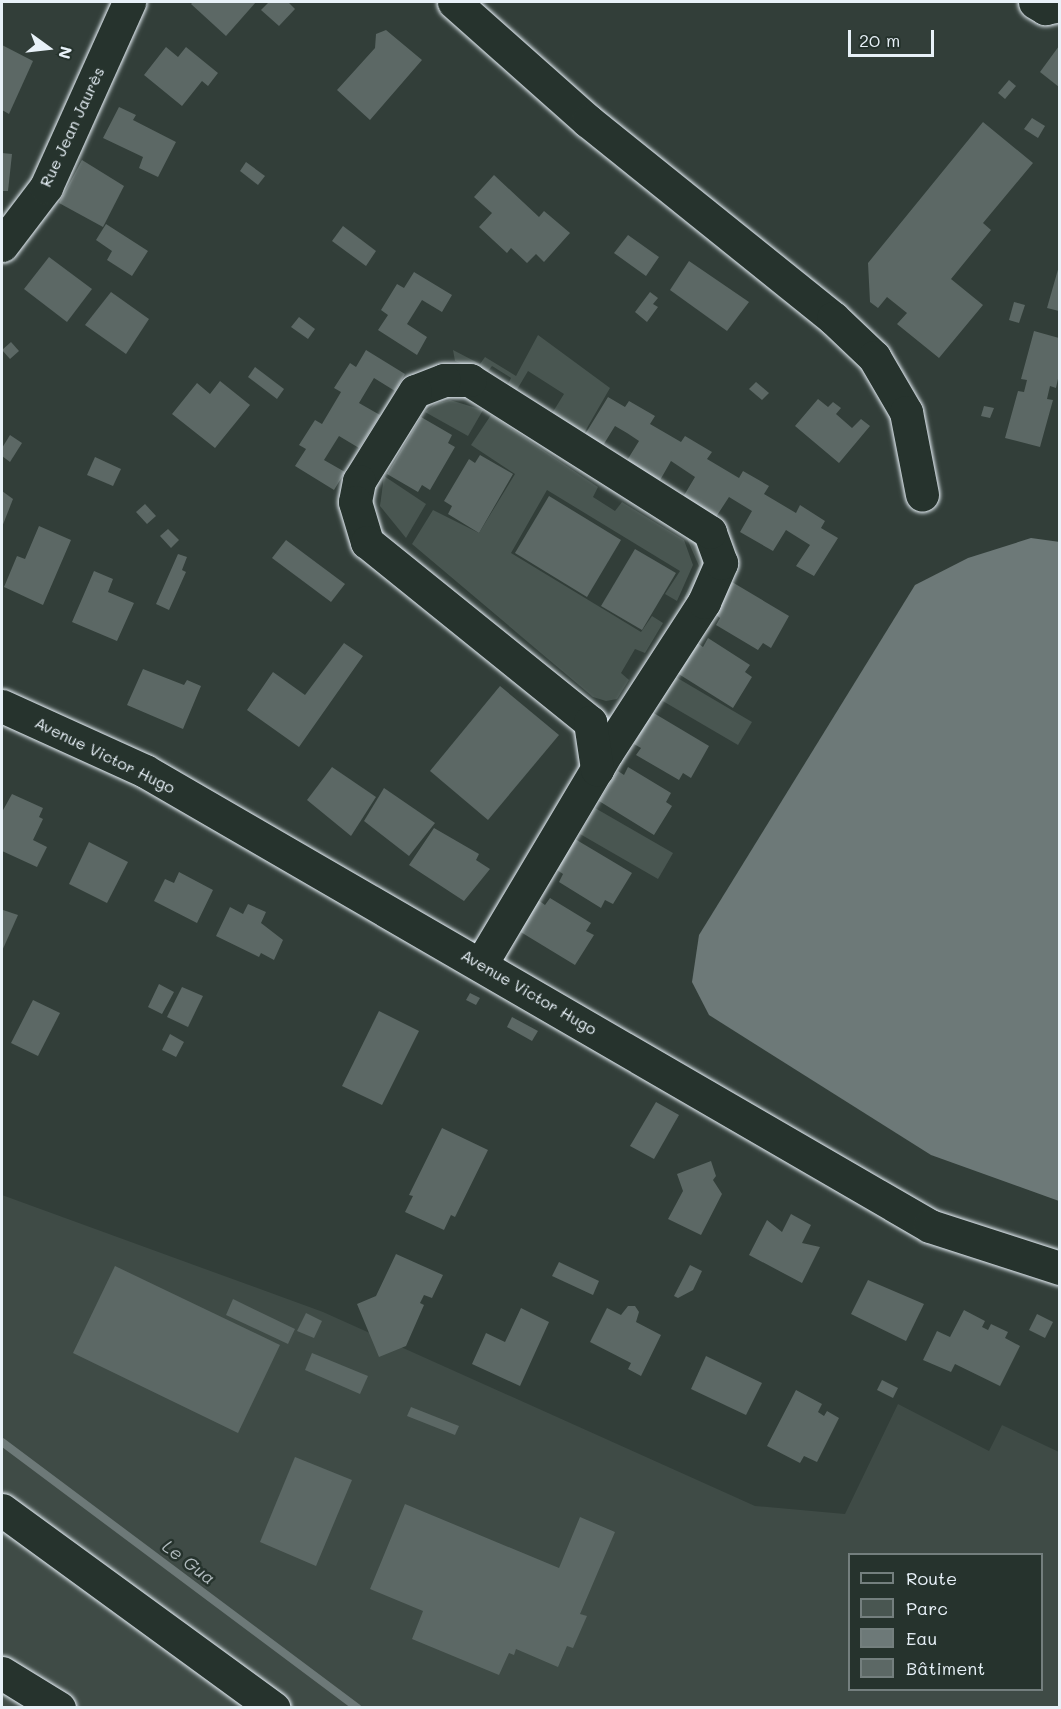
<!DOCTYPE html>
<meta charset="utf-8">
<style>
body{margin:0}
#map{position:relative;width:1061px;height:1709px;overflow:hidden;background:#323e39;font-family:Mali,sans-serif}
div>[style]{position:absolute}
.built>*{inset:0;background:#3f4b46}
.green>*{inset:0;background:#495651}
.water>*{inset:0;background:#6d7978}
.stream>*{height:8px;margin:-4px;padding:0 4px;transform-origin:4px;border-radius:4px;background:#6d7978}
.building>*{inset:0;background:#5c6865}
.roads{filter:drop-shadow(0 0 2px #e8f1f8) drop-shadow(0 0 2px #e8f1f8)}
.minor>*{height:33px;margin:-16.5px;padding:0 16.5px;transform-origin:16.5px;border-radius:16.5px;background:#26332d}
.highway>*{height:33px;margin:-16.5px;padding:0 16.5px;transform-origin:16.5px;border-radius:16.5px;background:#26332d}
span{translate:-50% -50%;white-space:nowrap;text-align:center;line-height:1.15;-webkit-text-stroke:5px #26332d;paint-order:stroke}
.street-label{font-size:16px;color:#e8f1f8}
.water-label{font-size:18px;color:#b1bbbe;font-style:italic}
.frame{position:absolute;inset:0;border:3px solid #e8f1f8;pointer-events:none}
.legend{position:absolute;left:848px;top:1553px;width:195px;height:138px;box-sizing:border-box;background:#26332d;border:2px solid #747f7e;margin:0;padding:8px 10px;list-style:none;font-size:18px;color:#e8f1f8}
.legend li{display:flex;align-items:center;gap:12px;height:30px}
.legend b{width:30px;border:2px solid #747f7e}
.north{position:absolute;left:18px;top:18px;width:60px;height:60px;-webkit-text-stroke:4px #26332d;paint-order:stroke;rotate:105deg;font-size:16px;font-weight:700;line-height:24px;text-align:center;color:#e8f1f8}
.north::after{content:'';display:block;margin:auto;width:21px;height:27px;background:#e8f1f8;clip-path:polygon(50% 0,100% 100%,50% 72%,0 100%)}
.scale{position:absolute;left:848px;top:30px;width:86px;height:27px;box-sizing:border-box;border:3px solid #e8f1f8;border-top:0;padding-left:8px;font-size:18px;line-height:21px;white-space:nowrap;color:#e8f1f8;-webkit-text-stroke:4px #26332d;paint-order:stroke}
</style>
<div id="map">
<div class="built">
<div style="clip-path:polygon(evenodd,2px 1195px,323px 1312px,755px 1506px,845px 1514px,898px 1404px,989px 1451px,1002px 1425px,1059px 1452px,1059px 1707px,2px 1707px,2px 1195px,850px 1554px,1042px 1554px,1042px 1690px,850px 1690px,850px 1554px)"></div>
</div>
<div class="green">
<div style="clip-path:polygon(538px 335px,610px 388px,583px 435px,551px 415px,564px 394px,528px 371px,515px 393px,506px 388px,511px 378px,492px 366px,486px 374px,455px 361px,453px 350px,480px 364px,485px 357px,516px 376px)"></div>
<div style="clip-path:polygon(450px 400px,483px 410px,468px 436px,425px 412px,435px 404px)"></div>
<div style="clip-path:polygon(491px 415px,598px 487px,593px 497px,615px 511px,622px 502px,684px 540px,693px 565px,677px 601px,665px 594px,680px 571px,547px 490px,511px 553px,641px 632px,652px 616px,663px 623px,645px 653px,635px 649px,621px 673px,629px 680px,617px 699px,606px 701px,593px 697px,412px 544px,433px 510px,479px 533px,515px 474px,471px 445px)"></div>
<div style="clip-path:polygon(384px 476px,426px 504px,406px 538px,380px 506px)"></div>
<div style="clip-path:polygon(690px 526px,708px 562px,692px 605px,684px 598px,699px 566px,685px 534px)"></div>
<div style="clip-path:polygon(674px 676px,752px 722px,738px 745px,661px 700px)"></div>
<div style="clip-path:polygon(595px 808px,673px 853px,658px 879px,580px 834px)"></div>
</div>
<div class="water">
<div style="clip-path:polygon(1031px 538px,1060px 542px,1059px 1201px,931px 1155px,709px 1015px,692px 982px,699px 935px,915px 585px,968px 558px)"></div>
</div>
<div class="stream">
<div style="left:2px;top:1442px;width:444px;rotate:36.8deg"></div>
</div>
<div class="building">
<div style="clip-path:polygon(193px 2px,256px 2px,226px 36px,191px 4px)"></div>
<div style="clip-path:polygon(269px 2px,288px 2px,295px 9px,279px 26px,261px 10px)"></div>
<div style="clip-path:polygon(386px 30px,422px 60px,370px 120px,337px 90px,375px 48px,376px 34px)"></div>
<div style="clip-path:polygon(2px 45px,33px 61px,9px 114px,2px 110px)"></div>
<div style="clip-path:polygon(1059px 46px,1059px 87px,1040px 72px)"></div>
<div style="clip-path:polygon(166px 47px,178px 57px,186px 47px,218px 73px,208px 86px,202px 81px,182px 106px,144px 75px)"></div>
<div style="clip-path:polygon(1009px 80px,1016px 86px,1005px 99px,998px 93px)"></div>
<div style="clip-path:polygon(119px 107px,136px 115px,133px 120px,176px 142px,158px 177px,139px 168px,143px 157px,103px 138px)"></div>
<div style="clip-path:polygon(1032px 118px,1045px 126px,1038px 138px,1024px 129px)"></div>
<div style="clip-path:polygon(983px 122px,1033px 163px,983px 223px,991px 230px,951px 279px,983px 305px,939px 358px,897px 324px,907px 313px,887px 297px,878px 308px,870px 302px,868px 263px)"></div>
<div style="clip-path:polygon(2px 153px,12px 154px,8px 191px,2px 191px)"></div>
<div style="clip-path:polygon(82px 160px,124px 186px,103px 227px,59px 203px)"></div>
<div style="clip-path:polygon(246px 162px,265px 176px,258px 185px,240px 171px)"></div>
<div style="clip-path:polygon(494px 175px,539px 217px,544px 211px,570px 233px,544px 262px,536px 254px,527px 263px,511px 248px,507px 253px,479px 227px,492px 213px,474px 197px)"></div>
<div style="clip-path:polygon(106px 224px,148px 251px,132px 276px,107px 260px,112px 251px,96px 240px)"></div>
<div style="clip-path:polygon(343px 226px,376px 251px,366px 266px,332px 241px)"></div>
<div style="clip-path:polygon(628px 235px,659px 257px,646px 276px,614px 253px)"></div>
<div style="clip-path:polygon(49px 257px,92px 289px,67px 322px,24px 289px)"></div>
<div style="clip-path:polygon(689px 261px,749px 302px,727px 331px,670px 290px)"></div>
<div style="clip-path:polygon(1059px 266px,1059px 311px,1047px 308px)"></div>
<div style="clip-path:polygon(414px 272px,452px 295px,442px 312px,422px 300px,407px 324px,427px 337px,417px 355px,378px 330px,388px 315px,381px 310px,397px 284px,404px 288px)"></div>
<div style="clip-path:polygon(111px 292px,149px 319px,126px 354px,85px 325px)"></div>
<div style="clip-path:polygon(650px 292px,658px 298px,653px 304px,658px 307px,647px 322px,635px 312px)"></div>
<div style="clip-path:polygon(1014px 302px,1025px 305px,1019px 323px,1009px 320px)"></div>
<div style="clip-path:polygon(299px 317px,315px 329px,308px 339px,291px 327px)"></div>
<div style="clip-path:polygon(1034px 331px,1059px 338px,1059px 374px,1056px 388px,1050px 386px,1047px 399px,1053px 400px,1040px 447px,1005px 438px,1018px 391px,1024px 392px,1027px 380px,1021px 379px)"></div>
<div style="clip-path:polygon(11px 342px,19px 351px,10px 359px,2px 350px)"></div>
<div style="clip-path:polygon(366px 350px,405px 374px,395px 391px,374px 378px,359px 403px,380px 415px,359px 448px,339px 436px,324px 460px,345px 472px,334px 490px,295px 466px,306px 449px,299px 445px,315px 420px,322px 424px,341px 392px,334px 388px,350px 363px,356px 367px)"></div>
<div style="clip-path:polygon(255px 367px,284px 389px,277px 399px,248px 377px)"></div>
<div style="clip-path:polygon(220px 381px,250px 405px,215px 448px,172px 414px,197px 383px,210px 394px)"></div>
<div style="clip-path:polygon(756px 382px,769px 393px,762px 400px,749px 389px)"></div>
<div style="clip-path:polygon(608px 397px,625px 407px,629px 401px,655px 416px,650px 424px,681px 442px,685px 436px,712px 452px,707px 459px,739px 478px,743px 471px,769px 486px,764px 494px,796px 513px,800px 505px,825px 521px,821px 528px,838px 538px,814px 576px,796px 566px,810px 545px,786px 530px,773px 551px,740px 532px,752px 511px,729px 497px,716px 517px,683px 497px,695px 477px,671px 461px,659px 482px,626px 462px,639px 441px,627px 433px,615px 426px,602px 447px,584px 436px)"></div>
<div style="clip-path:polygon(818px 399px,828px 407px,833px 402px,841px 408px,836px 414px,852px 428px,861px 419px,870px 426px,839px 463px,795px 426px)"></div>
<div style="clip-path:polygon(984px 406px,994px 408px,990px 418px,981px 416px)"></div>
<div style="clip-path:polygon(421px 417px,452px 435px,448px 443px,455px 447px,430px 490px,422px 485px,418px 492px,387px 474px)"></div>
<div style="clip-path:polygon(10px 435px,22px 443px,10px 462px,2px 456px,2px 448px)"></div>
<div style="clip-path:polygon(480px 455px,513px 474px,479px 533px,448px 514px,452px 506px,444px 501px,469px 459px,475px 463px)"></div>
<div style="clip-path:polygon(95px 457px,121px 469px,113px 486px,87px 475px)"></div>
<div style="clip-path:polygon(2px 491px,13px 499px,2px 527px)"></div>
<div style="clip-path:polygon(549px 496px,621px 540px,587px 597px,515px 553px)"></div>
<div style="clip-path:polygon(145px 504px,156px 516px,147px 524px,136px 512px)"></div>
<div style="clip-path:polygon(39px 526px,71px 540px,43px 605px,4px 587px,17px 556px,25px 559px)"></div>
<div style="clip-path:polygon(168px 529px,179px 540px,171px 548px,160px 536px)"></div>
<div style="clip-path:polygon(286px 540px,345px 584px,331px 602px,272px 558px)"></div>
<div style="clip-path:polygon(635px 549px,676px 573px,642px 630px,601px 606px)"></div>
<div style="clip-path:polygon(178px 554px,187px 557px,182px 570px,186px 572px,169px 610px,156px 604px)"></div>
<div style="clip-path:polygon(94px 571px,113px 579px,108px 592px,134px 603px,117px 641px,72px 622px)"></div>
<div style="clip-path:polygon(732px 582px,789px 616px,771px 648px,763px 643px,758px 650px,716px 625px,720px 618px,714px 613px)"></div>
<div style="clip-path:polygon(708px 638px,750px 665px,745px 672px,752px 677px,733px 708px,677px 673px,696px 642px,703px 647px)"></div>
<div style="clip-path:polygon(344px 643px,363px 656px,299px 747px,247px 710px,273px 672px,305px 695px)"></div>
<div style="clip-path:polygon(143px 669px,184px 685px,187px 680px,201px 686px,183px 729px,127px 705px)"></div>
<div style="clip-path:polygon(500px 686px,559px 735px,488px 820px,430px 771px)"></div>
<div style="clip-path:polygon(652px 712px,709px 746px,691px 778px,683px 773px,679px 780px,636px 755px,641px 748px,634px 744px)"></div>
<div style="clip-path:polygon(332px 767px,376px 797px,351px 836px,307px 800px)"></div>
<div style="clip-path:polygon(628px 767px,671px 793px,666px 802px,672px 806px,654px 835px,599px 801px,618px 771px,624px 775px)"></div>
<div style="clip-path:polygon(384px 788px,435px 823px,409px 856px,364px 821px)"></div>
<div style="clip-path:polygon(12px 794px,43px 808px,39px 817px,43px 819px,33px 840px,47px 847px,37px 867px,2px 851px,2px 812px)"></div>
<div style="clip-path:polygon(434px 828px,479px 854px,476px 860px,490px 869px,464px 901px,409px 865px)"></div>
<div style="clip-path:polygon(575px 839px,632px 873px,613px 904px,605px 900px,601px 908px,559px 882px,563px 874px,557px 870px)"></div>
<div style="clip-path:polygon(89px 842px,128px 862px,107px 903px,69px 884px)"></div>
<div style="clip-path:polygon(179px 872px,213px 890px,197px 923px,154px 901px,165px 879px,174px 883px)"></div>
<div style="clip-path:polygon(550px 898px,591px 923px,586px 931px,594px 935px,575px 965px,519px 931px,538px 900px,545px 905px)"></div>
<div style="clip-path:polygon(248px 904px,266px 912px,261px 923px,283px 940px,274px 960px,261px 953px,259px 957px,216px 936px,230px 907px,243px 914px)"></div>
<div style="clip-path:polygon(3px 910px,18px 915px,2px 951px,2px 914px)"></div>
<div style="clip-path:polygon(159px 984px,174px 992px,162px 1014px,148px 1007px)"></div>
<div style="clip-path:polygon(182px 987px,203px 996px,188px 1027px,167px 1017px)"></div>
<div style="clip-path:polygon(470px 993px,480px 998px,476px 1005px,466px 1000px)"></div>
<div style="clip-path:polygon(33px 1000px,60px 1013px,38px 1056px,11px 1043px)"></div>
<div style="clip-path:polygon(379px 1011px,419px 1031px,382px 1105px,342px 1086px)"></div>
<div style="clip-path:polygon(512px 1017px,538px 1031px,532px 1041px,507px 1027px)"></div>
<div style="clip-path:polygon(170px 1034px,184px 1042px,176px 1057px,162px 1050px)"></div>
<div style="clip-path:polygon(656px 1102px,679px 1115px,654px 1159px,630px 1146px)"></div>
<div style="clip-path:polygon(442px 1128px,488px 1150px,455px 1217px,451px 1215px,444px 1230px,405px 1212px,413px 1196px,409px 1195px)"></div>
<div style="clip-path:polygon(711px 1161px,716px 1176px,713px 1180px,722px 1194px,701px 1235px,668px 1219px,683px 1191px,677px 1174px)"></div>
<div style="clip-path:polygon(791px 1214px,811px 1225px,802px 1243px,820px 1247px,802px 1283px,749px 1255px,767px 1220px,782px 1232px)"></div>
<div style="clip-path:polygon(396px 1254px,443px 1275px,432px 1298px,424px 1295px,420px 1303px,424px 1305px,406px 1346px,379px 1357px,357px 1304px,376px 1296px)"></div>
<div style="clip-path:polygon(559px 1262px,599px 1281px,593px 1295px,552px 1276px)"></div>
<div style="clip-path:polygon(690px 1265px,702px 1271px,693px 1290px,678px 1298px,674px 1296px)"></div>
<div style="clip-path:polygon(115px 1266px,280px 1345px,238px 1433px,73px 1353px)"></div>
<div style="clip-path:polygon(868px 1280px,924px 1304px,906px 1341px,851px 1314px)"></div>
<div style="clip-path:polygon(233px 1299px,295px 1329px,288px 1344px,226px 1315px)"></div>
<div style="clip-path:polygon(628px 1306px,635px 1306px,639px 1312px,636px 1322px,661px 1335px,641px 1376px,628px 1369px,631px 1363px,590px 1342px,607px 1308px,621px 1315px)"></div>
<div style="clip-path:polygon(521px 1308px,549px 1322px,520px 1386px,472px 1364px,486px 1333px,505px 1342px)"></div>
<div style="clip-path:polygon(964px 1310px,985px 1321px,982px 1327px,988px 1330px,991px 1324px,1008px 1332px,1005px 1338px,1020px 1346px,1000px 1386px,955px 1364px,951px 1372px,923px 1360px,937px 1331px,950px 1337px)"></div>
<div style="clip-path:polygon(306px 1313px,322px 1321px,314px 1338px,297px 1331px)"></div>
<div style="clip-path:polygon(1037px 1314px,1053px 1322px,1045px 1338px,1029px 1330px)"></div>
<div style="clip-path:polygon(312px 1353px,368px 1376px,360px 1394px,305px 1370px)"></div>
<div style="clip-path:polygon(706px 1356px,762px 1383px,746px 1415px,691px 1389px)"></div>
<div style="clip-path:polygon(882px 1380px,898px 1388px,893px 1398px,877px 1390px)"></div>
<div style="clip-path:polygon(796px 1390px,822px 1404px,818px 1412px,824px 1416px,827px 1411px,839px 1418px,817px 1462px,804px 1456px,800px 1463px,767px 1446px)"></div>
<div style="clip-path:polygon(411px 1407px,459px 1426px,455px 1435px,407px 1416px)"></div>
<div style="clip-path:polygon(295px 1457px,352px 1480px,316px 1566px,260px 1542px)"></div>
<div style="clip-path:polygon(405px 1504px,559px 1568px,580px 1517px,615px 1532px,580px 1614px,587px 1616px,573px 1648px,567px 1646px,558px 1667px,516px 1649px,514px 1655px,509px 1653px,499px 1675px,412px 1639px,423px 1611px,370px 1589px)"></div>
</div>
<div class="roads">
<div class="minor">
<div style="left:454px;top:2px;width:179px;rotate:41.6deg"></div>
<div style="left:588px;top:121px;width:314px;rotate:38.8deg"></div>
<div style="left:833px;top:318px;width:57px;rotate:43.6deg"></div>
<div style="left:874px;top:357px;width:64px;rotate:59.8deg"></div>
<div style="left:906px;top:412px;width:84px;rotate:79deg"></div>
<div style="left:1035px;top:2px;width:12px;rotate:31deg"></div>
<div style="left:1045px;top:8px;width:15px;rotate:-11deg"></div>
<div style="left:2px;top:245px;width:73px;rotate:-52.8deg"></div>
<div style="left:46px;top:187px;width:203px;rotate:-65.8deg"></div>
<div style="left:2px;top:706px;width:157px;rotate:24.4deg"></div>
<div style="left:145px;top:771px;width:907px;rotate:30.1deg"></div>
<div style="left:930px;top:1226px;width:137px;rotate:17.9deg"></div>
<div style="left:481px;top:964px;width:227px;rotate:-59.3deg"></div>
<div style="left:597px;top:769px;width:20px;rotate:-60deg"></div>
<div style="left:607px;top:752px;width:179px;rotate:-57.1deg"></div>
<div style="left:704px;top:602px;width:43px;rotate:-66.4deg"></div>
<div style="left:721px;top:563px;width:33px;rotate:-110deg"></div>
<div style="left:710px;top:532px;width:284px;rotate:-147.7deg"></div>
<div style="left:470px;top:380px;width:26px;rotate:180deg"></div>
<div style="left:444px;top:380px;width:31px;rotate:159deg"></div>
<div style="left:415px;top:391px;width:106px;rotate:121.9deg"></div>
<div style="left:359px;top:481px;width:21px;rotate:101deg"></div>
<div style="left:355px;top:502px;width:42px;rotate:73.3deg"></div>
<div style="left:367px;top:542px;width:287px;rotate:38.9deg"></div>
<div style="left:590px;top:722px;width:48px;rotate:81.5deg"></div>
</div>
<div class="highway">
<div style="left:2px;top:1510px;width:336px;rotate:36.1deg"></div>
<div style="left:2px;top:1673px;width:67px;rotate:31.6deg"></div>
</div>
</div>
<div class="street-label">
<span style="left:72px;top:127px;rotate:-65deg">Rue Jean Jaurès</span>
<span style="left:105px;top:755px;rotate:26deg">Avenue Victor Hugo</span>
<span style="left:529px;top:992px;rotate:30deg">Avenue Victor Hugo</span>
</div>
<div class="water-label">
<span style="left:189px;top:1562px;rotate:37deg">Le Gua</span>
</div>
<div class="frame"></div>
<ul class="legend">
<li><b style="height:8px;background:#26332d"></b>Route</li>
<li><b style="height:16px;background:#495651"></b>Parc</li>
<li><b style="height:16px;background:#6d7978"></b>Eau</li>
<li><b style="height:16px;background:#5c6865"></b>Bâtiment</li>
</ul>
<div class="north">N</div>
<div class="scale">20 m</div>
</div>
